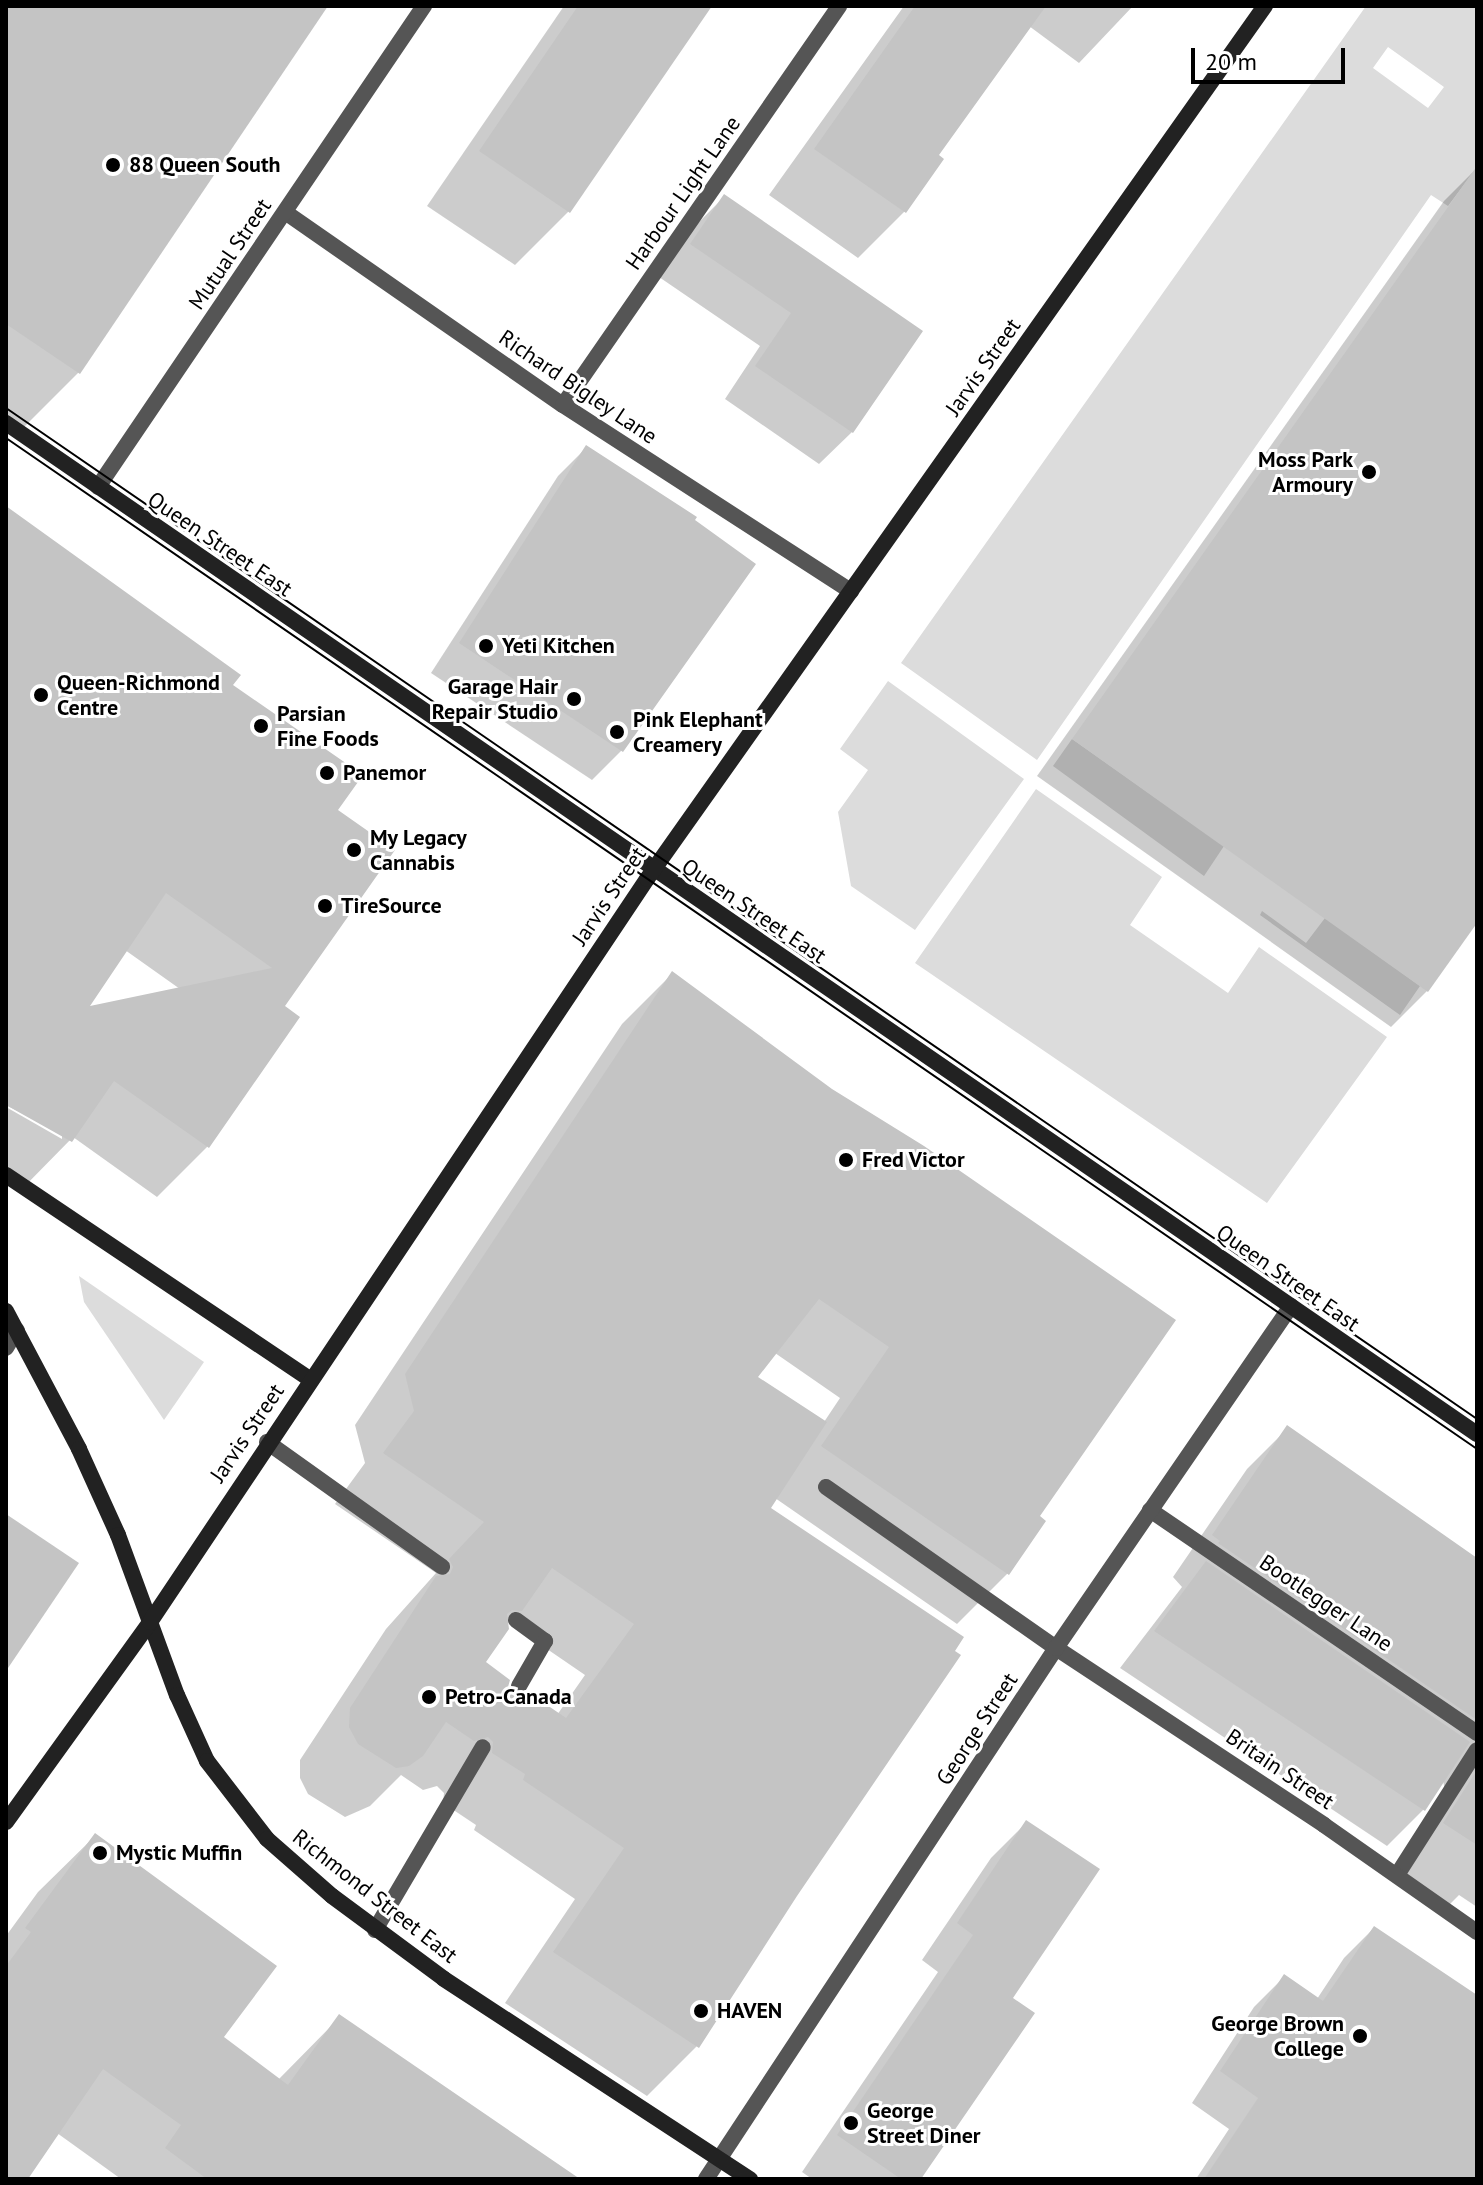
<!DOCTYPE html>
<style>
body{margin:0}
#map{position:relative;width:1483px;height:2185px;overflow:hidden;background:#fff;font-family:"PT Sans",sans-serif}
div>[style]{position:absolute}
.green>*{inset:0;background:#dcdcdc}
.shadow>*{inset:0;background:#0003}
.building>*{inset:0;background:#c4c4c4}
.lane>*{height:16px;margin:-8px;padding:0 8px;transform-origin:8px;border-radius:8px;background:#555}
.street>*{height:16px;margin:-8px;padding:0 8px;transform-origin:8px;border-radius:8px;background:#555}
.secondary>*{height:16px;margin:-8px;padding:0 8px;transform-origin:8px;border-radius:8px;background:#222}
.tram>*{height:2px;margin:-1px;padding:0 1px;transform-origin:1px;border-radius:1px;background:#000}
.dots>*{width:22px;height:22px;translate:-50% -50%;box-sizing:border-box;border:4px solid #fff;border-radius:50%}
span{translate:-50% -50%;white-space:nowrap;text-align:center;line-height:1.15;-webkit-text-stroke:6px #fff;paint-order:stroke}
.poi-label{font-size:22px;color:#000;font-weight:700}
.left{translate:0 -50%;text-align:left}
.right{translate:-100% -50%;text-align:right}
.street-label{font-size:22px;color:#000}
.frame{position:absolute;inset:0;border:8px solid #000;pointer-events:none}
.scale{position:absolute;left:1191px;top:48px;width:154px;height:36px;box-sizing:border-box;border:4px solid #000;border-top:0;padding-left:10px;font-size:24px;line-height:28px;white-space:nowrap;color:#000;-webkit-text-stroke:6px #fff;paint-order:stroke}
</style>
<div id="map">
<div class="green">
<div style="clip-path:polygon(evenodd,1366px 6px,1477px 6px,1477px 167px,1448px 206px,1431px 195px,1037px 760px,901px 663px,1366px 6px,1388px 47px,1444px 87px,1428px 108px,1373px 68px,1388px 47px)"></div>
<div style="clip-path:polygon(888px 681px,1024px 779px,915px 930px,851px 886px,838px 812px,868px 770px,840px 749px)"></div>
<div style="clip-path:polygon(1072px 739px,1224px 846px,1204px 876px,1053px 766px)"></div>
<div style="clip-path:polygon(1036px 789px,1162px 877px,1130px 925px,1228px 993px,1259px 947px,1387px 1037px,1267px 1203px,915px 963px)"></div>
<div style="clip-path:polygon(1262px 911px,1306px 943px,1325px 918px,1420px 986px,1400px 1015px,1260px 915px)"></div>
<div style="clip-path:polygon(79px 1276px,204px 1362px,164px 1420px,84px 1302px)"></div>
</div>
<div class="shadow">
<div style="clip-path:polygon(6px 6px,325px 6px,78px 373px,18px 433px,6px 425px)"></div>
<div style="clip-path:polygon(564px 6px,710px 6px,568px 212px,515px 265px,427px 206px)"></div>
<div style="clip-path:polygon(904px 6px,1133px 6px,1079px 63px,1029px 26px,936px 156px,942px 159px,904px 212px,858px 258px,769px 195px)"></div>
<div style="clip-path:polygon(1477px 168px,1477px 920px,1427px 991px,1391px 1027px,1037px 776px,1444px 201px)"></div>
<div style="clip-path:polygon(724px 197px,920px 332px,852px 432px,819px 464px,725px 399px,760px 346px,659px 277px,692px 229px)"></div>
<div style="clip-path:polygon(587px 447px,622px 750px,592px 780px,431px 673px,558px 476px)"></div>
<div style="clip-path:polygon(evenodd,6px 509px,230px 685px,336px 811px,282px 1007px,298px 1018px,207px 1147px,157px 1197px,73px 1137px,20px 1191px,6px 1184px,6px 1107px,62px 1139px,62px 1134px,6px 1105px,6px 509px,125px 950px,180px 989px,85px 1009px,125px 950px)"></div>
<div style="clip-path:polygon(evenodd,672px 974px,1043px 1521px,1007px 1574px,957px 1624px,775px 1498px,768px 1508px,795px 1895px,697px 2046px,647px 2096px,505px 2003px,575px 1899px,474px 1830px,476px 1825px,443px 1803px,444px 1793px,437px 1786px,423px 1790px,401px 1775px,370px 1806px,345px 1817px,308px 1794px,300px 1778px,300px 1760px,386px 1629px,436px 1573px,335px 1504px,365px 1463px,355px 1425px,622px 1024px,672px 974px,775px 1353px,840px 1398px,824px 1422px,755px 1378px,775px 1353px,672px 974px,506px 1621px,585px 1675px,557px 1715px,512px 1697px,483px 1662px,506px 1621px)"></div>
<div style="clip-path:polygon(1288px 1428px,1477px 1560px,1477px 1907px,1459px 1895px,1446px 1908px,1397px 1875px,1446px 1798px,1443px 1780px,1423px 1810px,1387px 1846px,1120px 1668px,1182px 1587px,1173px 1577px,1247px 1469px)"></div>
<div style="clip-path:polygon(1027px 1822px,1010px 1998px,919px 2179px,812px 2179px,802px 2172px,938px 1972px,922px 1960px,991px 1858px)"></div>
<div style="clip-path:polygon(95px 1836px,221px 2038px,278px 2080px,340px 2017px,576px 2179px,121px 2179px,57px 2133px,26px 2179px,6px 2179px,6px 1936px,38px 1892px)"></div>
<div style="clip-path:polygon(1374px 1928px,1477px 1997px,1477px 2179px,1196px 2179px,1229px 2129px,1192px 2103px,1254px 2007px,1284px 1977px,1317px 1999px,1344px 1958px)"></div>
</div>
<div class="building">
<div style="clip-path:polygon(6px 6px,328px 6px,80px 374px,6px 324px)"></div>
<div style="clip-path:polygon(578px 6px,712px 6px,570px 213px,479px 151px)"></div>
<div style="clip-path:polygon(915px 6px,1046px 6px,939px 155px,944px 159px,906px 213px,814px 149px)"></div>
<div style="clip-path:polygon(1477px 166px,1477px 923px,1428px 992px,1072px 739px)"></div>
<div style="clip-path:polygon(724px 194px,923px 331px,853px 433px,755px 366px,791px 313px,690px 244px)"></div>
<div style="clip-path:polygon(586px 445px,697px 517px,695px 520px,756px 564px,623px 752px,459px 643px)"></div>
<div style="clip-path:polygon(evenodd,6px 506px,241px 675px,233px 685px,363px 775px,338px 810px,395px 850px,285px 1006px,300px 1017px,209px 1148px,114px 1081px,72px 1142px,6px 1105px,6px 506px,166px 893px,272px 968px,90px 1006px,166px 893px)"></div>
<div style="clip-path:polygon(evenodd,672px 971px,832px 1089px,924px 1146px,1176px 1320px,1040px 1516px,1046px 1521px,1009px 1575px,821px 1446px,889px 1347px,819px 1299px,758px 1377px,827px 1422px,771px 1508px,964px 1637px,955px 1651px,961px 1655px,797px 1896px,699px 2048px,553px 1952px,624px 1848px,523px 1780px,525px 1774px,492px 1753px,493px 1742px,488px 1737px,474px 1741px,446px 1722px,423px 1756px,409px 1766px,396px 1768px,358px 1744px,349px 1727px,350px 1708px,436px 1576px,450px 1574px,453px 1567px,449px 1559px,484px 1522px,383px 1453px,414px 1411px,405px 1374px,672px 971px,552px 1568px,634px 1624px,566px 1718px,528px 1692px,520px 1697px,513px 1695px,508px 1687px,510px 1680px,486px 1662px,509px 1629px,507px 1614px,512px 1610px,522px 1611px,552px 1568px)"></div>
<div style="clip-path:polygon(1287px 1425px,1477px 1558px,1477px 1720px,1218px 1543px,1220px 1541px,1212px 1535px)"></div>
<div style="clip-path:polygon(6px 1514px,79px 1563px,6px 1671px)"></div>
<div style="clip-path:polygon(1206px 1561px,1470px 1742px,1425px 1811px,1154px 1631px)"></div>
<div style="clip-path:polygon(1477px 1770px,1477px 1845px,1443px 1823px)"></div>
<div style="clip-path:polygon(1026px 1820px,1100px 1869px,1013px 1998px,1035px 2013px,921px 2179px,901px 2179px,837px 2135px,973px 1935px,957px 1923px)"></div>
<div style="clip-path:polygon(95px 1833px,277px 1966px,224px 2037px,288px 2085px,339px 2014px,580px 2179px,207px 2179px,165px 2148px,181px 2125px,103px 2069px,28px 2179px,6px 2179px,6px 1966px,31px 1932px,25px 1928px)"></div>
<div style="clip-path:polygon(1374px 1926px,1477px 1995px,1477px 2179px,1204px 2179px,1258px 2098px,1220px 2071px,1284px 1974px,1323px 2001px)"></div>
</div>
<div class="lane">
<div style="left:285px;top:212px;width:338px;rotate:34.8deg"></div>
<div style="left:563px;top:405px;width:343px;rotate:32.9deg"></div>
<div style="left:563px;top:405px;width:485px;rotate:-55.3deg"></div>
<div style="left:6px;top:1348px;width:21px;rotate:-59deg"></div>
<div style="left:267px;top:1442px;width:215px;rotate:35.5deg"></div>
<div style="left:826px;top:1487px;width:281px;rotate:35deg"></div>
<div style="left:1150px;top:1510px;width:396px;rotate:34.3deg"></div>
<div style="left:516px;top:1620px;width:36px;rotate:36deg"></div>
<div style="left:545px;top:1641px;width:52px;rotate:120deg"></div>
<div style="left:1397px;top:1875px;width:148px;rotate:-57.4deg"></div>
<div style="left:375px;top:1930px;width:212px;rotate:-59.5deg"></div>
</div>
<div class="street">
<div style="left:98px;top:487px;width:581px;rotate:-55.87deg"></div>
<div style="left:1056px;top:1648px;width:321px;rotate:33.4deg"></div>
<div style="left:1324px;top:1825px;width:187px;rotate:35deg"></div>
<div style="left:706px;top:2179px;width:636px;rotate:-56.61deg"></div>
<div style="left:1056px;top:1648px;width:415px;rotate:-55.5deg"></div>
</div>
<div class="secondary">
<div style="left:6px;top:423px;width:1785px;rotate:34.5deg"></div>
<div style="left:6px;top:1175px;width:366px;rotate:33.9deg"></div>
<div style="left:6px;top:1311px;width:156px;rotate:62.1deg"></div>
<div style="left:79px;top:1449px;width:94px;rotate:65.6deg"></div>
<div style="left:118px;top:1535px;width:171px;rotate:69.8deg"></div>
<div style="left:177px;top:1695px;width:72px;rotate:65.6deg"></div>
<div style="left:207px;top:1761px;width:98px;rotate:52.4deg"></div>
<div style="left:267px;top:1839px;width:86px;rotate:41.2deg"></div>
<div style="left:332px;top:1896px;width:139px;rotate:36.5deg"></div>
<div style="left:444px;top:1979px;width:366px;rotate:33.2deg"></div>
<div style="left:6px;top:1822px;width:246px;rotate:-54.2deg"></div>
<div style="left:150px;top:1622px;width:894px;rotate:-56.22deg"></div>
<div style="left:647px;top:879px;width:1070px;rotate:-54.71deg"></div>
</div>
<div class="tram">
<div style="left:6px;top:408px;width:1785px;rotate:34.5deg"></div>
<div style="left:6px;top:438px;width:1785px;rotate:34.5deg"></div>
</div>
<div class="dots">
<div style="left:113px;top:165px;background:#000"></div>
<div style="left:1369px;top:472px;background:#000"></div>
<div style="left:486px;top:646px;background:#000"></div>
<div style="left:41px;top:695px;background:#000"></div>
<div style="left:574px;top:699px;background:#000"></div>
<div style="left:261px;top:726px;background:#000"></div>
<div style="left:617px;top:732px;background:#000"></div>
<div style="left:327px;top:773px;background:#000"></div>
<div style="left:354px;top:850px;background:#000"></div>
<div style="left:325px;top:906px;background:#000"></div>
<div style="left:846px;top:1160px;background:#000"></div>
<div style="left:429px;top:1697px;background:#000"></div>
<div style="left:100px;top:1853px;background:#000"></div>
<div style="left:701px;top:2011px;background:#000"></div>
<div style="left:1360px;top:2036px;background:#000"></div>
<div style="left:851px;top:2123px;background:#000"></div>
</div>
<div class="poi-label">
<span class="left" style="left:129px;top:165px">88 Queen South</span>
<span class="right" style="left:1353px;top:472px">Moss Park<br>Armoury</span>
<span class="left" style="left:502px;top:646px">Yeti Kitchen</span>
<span class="left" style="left:57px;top:695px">Queen-Richmond<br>Centre</span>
<span class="right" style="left:558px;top:699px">Garage Hair<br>Repair Studio</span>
<span class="left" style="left:277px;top:726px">Parsian<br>Fine Foods</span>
<span class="left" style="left:633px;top:732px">Pink Elephant<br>Creamery</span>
<span class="left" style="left:343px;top:773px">Panemor</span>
<span class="left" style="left:370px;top:850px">My Legacy<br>Cannabis</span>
<span class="left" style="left:341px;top:906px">TireSource</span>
<span class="left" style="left:862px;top:1160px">Fred Victor</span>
<span class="left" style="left:445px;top:1697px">Petro-Canada</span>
<span class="left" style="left:116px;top:1853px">Mystic Muffin</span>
<span class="left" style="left:717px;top:2011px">HAVEN</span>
<span class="right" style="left:1344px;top:2036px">George Brown<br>College</span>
<span class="left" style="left:867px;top:2123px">George<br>Street Diner</span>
</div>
<div class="street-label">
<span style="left:683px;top:193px;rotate:-55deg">Harbour Light Lane</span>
<span style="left:230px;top:254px;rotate:-56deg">Mutual Street</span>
<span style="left:983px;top:367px;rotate:-55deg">Jarvis Street</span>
<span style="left:578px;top:387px;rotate:34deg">Richard Bigley Lane</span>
<span style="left:220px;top:544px;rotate:34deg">Queen Street East</span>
<span style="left:609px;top:896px;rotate:-56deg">Jarvis Street</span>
<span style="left:754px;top:911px;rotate:34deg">Queen Street East</span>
<span style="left:1288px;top:1278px;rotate:35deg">Queen Street East</span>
<span style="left:247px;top:1433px;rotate:-56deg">Jarvis Street</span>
<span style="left:1326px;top:1603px;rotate:34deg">Bootlegger Lane</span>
<span style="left:977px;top:1729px;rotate:-57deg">George Street</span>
<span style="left:1280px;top:1769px;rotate:34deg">Britain Street</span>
<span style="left:375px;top:1896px;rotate:38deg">Richmond Street East</span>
</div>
<div class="frame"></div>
<div class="scale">20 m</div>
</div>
